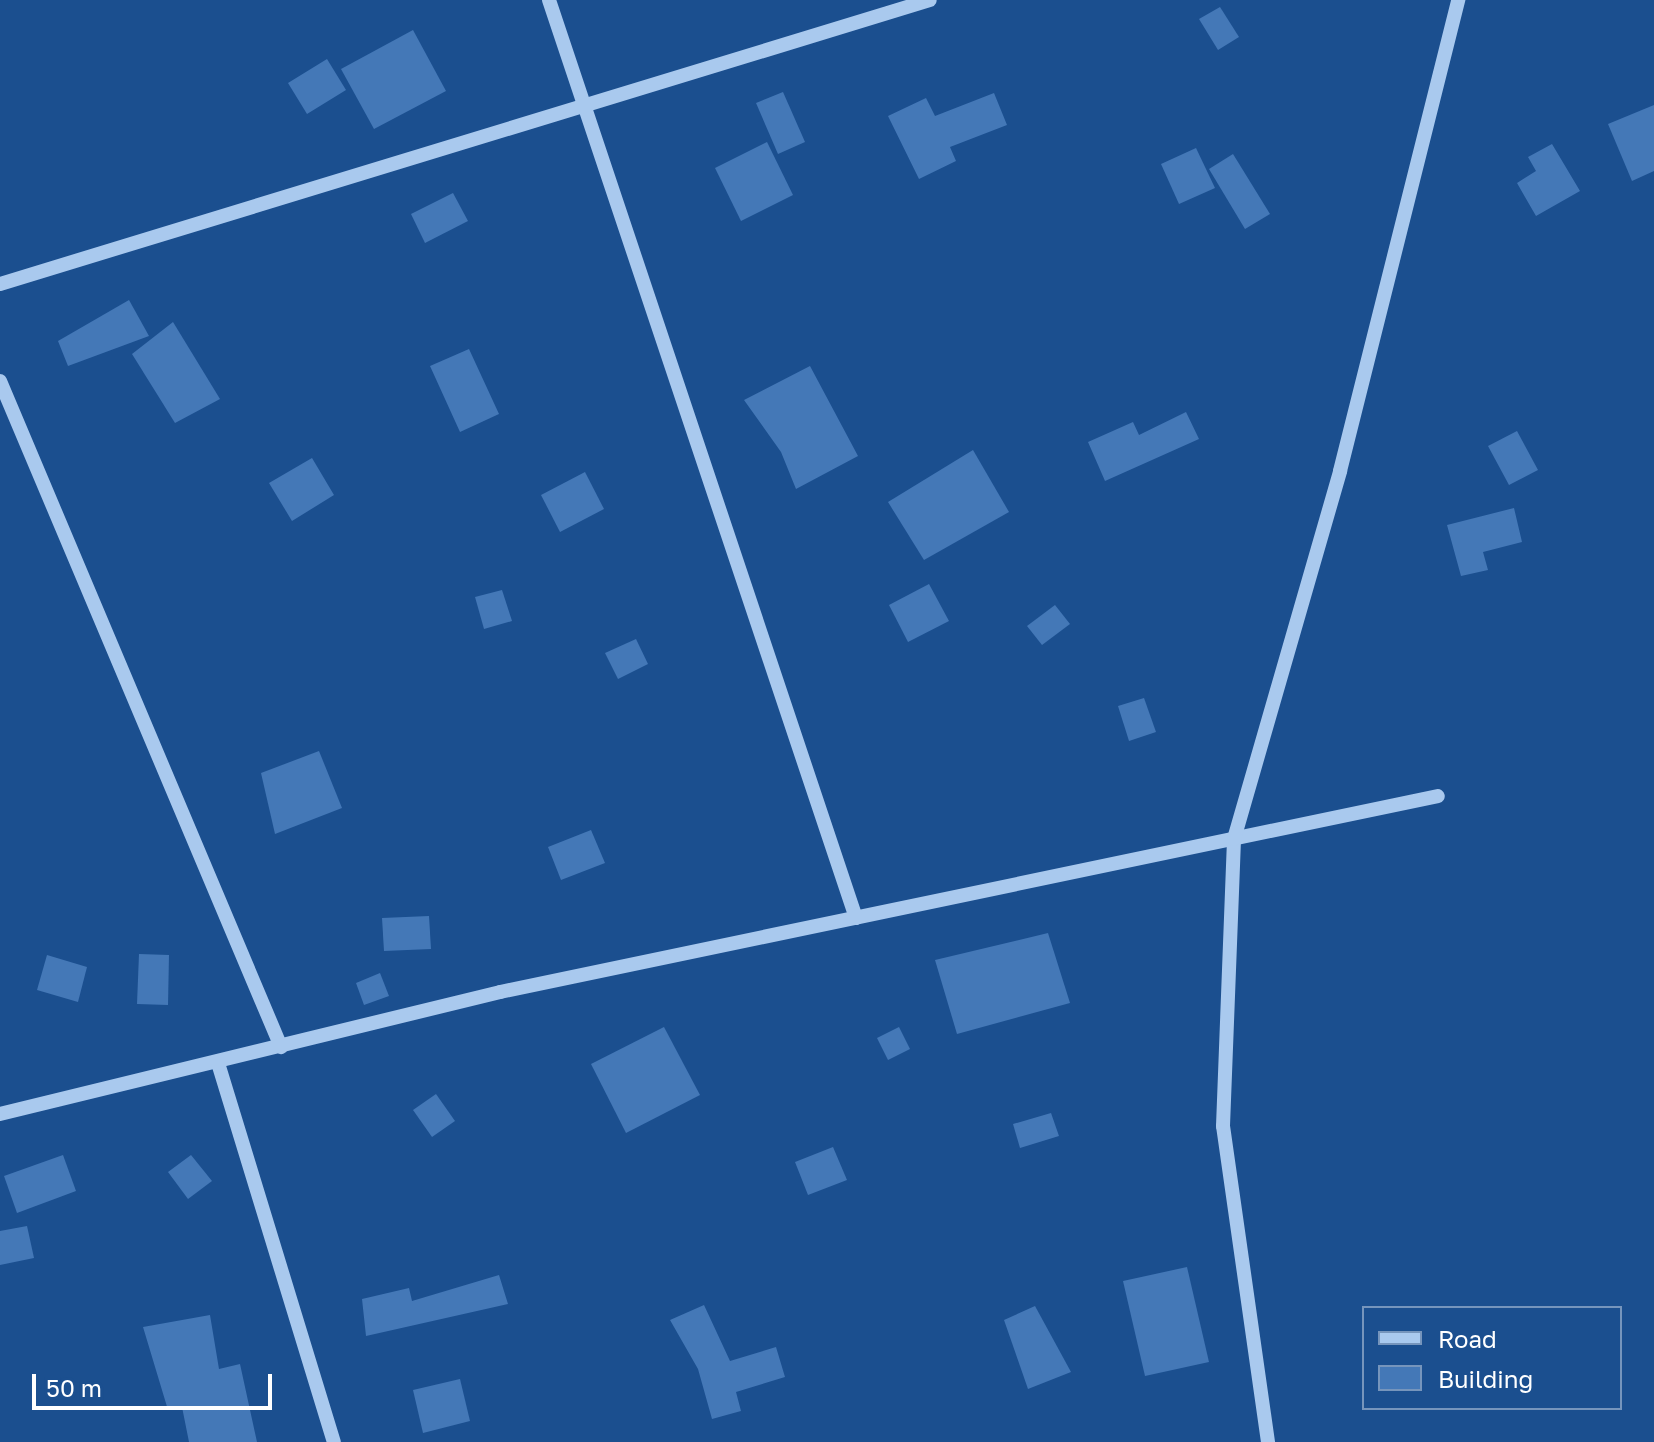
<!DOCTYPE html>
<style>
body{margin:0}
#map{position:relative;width:1654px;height:1442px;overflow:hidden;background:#1b4f8f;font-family:"Golos Text",sans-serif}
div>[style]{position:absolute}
.building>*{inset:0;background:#4478b7}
.minor>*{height:14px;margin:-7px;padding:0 7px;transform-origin:7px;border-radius:7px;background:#a9c9ee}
span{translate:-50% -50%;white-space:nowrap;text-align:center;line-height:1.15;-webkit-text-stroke:7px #1b4f8f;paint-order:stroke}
.legend{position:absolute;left:1362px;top:1306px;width:260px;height:104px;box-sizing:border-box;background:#1b4f8f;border:2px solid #7695bc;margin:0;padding:10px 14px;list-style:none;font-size:24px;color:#fff}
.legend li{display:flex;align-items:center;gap:16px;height:40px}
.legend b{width:40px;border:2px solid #7695bc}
.scale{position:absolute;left:32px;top:1374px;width:240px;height:36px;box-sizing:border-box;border:4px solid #fff;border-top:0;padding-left:10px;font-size:24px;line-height:28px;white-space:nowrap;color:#fff;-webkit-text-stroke:6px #1b4f8f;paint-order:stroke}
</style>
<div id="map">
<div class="building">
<div style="clip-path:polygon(1220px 7px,1239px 37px,1218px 50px,1199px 19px)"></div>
<div style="clip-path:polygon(413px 30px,446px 91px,374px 129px,341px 69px)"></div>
<div style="clip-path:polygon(327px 59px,346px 90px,307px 114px,288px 83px)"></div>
<div style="clip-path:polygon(783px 92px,805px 142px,778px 154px,756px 103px)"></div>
<div style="clip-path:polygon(994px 93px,1007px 125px,950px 147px,956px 161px,919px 179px,888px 116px,926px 98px,935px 116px)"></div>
<div style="clip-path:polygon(1654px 105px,1654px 171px,1632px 181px,1608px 124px)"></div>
<div style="clip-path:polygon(767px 142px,793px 195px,741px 221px,715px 168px)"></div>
<div style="clip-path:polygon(1552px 144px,1580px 191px,1536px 216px,1517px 183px,1536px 171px,1528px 157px)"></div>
<div style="clip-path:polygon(1196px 148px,1215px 188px,1179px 204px,1161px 164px)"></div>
<div style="clip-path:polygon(1233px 154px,1270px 214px,1245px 229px,1209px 169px)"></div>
<div style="clip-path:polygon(453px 193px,468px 221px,425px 243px,411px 214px)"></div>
<div style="clip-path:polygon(129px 300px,149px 336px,68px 366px,58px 341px)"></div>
<div style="clip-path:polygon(173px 322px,220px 399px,175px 423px,132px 354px)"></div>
<div style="clip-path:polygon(469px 349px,499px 414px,460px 432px,430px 366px)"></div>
<div style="clip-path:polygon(810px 366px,858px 456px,796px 489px,781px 452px,744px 400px)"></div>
<div style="clip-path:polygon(1186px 412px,1199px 439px,1105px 481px,1088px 442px,1133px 422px,1139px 435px)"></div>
<div style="clip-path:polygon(1517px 431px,1538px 470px,1509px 485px,1488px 446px)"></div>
<div style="clip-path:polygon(973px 450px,1009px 512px,924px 560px,888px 502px)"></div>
<div style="clip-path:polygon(312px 458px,334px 495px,292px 521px,269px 483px)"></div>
<div style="clip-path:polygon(585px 472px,604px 509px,560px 532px,541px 495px)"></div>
<div style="clip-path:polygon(1514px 508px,1522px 542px,1483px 552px,1488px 570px,1461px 576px,1447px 525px)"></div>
<div style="clip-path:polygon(929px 584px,949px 621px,908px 642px,889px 605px)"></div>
<div style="clip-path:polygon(502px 590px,512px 621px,484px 629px,475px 597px)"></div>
<div style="clip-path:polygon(1055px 605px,1070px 624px,1042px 645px,1027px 626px)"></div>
<div style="clip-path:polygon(636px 639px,648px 664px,618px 679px,605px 653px)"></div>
<div style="clip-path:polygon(1144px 698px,1156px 732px,1129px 741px,1118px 706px)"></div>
<div style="clip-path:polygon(319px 751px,342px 808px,275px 834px,261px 773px)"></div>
<div style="clip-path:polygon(591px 830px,605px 863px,561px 880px,548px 847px)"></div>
<div style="clip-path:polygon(429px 916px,431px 949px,384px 951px,382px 918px)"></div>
<div style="clip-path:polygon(1048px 933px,1070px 1003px,957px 1034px,935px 960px)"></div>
<div style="clip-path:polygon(139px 954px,169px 955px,168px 1005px,137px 1004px)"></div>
<div style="clip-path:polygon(47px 955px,87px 967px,78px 1002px,37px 990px)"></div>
<div style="clip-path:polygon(380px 973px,389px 996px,364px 1005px,356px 983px)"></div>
<div style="clip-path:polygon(664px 1027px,700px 1095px,626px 1133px,591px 1064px)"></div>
<div style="clip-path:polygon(899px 1027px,910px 1049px,888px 1060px,877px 1038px)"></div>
<div style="clip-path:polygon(436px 1094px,455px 1121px,432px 1137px,413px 1110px)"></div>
<div style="clip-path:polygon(1051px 1113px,1059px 1136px,1020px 1148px,1013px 1124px)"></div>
<div style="clip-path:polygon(833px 1147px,847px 1180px,808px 1195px,795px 1162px)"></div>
<div style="clip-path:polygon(63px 1155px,76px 1191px,17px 1213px,4px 1176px)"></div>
<div style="clip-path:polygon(191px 1155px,212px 1181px,188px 1199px,168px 1172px)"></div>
<div style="clip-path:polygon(27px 1226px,34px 1258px,0 1265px,0 1231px)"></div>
<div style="clip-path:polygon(1187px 1267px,1209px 1362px,1145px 1376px,1123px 1281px)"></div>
<div style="clip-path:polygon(499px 1275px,508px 1304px,366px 1336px,362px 1299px,409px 1288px,412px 1301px)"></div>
<div style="clip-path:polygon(704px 1305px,730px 1361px,776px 1347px,785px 1377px,736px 1392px,741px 1411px,712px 1419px,698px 1369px,670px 1320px)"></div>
<div style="clip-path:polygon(1035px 1306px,1071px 1372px,1028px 1389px,1004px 1320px)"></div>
<div style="clip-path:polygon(210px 1315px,219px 1369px,240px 1364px,257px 1442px,189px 1442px,182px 1407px,168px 1410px,143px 1327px)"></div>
<div style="clip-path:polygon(460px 1379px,470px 1421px,423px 1433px,413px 1390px)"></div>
</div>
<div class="minor">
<div style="left:549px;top:0;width:968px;rotate:71.51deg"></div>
<div style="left:0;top:284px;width:972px;rotate:-16.98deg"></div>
<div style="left:0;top:381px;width:723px;rotate:67.12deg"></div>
<div style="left:218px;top:1063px;width:396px;rotate:73deg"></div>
<div style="left:0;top:1114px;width:515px;rotate:-13.71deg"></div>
<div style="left:500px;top:992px;width:958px;rotate:-11.8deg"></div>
<div style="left:1268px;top:1442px;width:319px;rotate:-98.1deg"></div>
<div style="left:1223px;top:1126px;width:287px;rotate:-87.8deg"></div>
<div style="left:1234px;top:839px;width:383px;rotate:-73.9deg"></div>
<div style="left:1340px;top:471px;width:486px;rotate:-75.9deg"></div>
</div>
<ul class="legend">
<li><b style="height:10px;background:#a9c9ee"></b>Road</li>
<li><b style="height:22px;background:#4478b7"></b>Building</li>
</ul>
<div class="scale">50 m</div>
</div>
